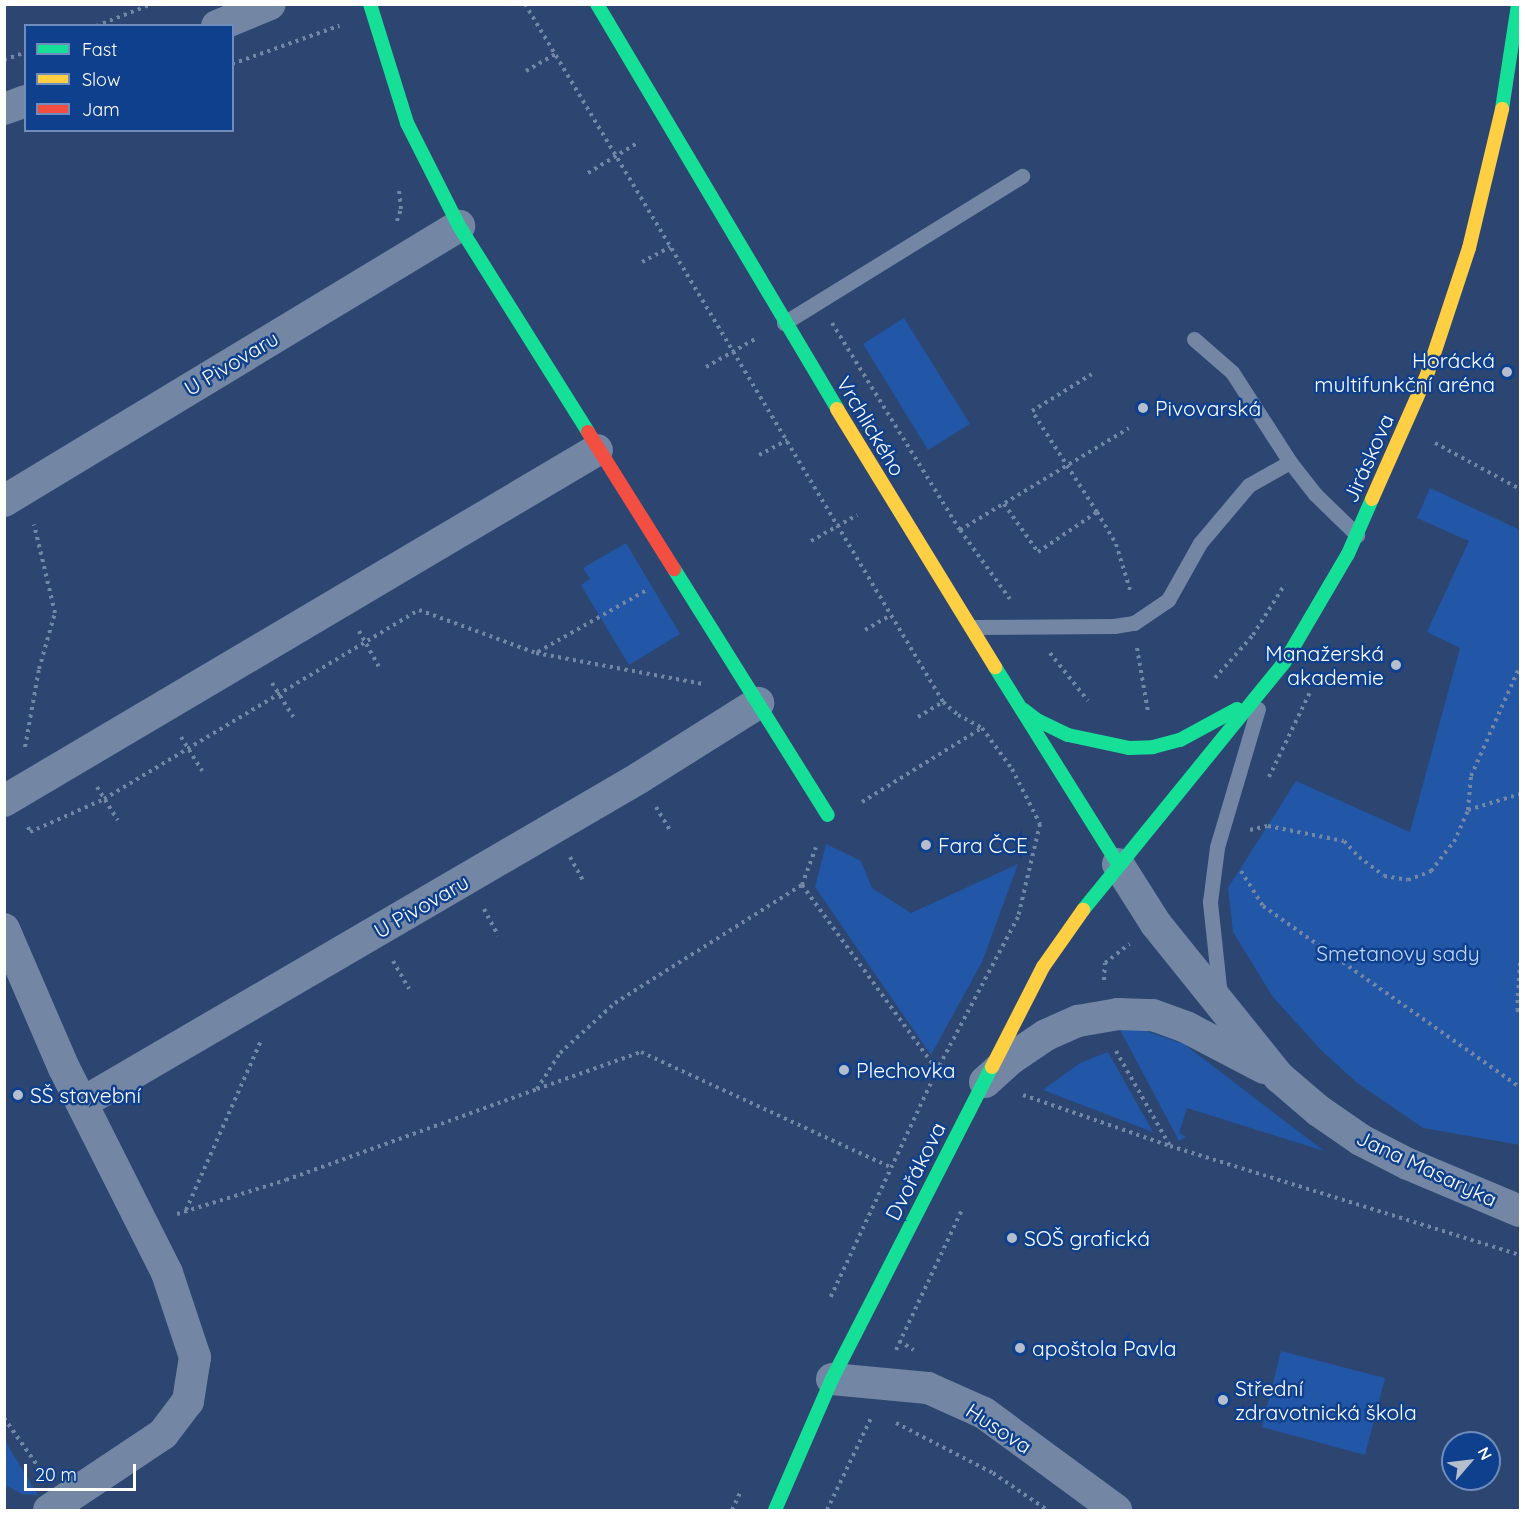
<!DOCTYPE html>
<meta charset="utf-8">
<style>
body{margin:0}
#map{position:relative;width:1525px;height:1515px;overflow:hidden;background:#2c4671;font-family:Quicksand,sans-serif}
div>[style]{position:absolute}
.green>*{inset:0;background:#2256a6}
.path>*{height:4px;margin-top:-2px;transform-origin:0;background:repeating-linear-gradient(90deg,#7387a5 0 3px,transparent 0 7.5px)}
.lane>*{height:15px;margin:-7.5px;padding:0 7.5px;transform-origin:7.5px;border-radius:7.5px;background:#7387a5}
.street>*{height:32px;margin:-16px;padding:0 16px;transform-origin:16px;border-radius:16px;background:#7387a5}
.fast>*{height:14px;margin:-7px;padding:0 7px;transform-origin:7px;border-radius:7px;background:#16e098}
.slow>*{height:14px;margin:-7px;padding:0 7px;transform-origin:7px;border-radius:7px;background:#ffcf43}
.jam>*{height:14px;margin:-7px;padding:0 7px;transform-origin:7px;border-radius:7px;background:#f24e42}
.dots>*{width:16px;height:16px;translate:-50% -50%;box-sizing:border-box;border:3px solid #0f408e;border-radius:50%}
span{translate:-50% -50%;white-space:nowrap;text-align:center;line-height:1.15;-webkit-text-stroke:5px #0f408e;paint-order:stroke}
.poi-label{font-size:21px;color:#fff}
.right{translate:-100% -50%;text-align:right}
.left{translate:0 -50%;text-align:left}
.street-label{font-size:21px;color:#fff}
.park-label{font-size:21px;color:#bed8fe}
.frame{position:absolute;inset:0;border:6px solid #fff;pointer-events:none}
.legend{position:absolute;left:24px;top:24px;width:210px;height:108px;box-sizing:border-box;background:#0f408e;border:2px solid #6f8cbb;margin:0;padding:8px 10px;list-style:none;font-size:18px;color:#fff}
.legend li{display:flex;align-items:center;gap:12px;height:30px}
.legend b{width:30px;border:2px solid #6f8cbb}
.north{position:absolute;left:1441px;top:1431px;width:60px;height:60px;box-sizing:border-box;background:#0f408e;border:2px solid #6f8cbb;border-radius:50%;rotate:62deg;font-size:16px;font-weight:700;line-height:24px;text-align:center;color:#fff}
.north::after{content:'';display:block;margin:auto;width:21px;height:27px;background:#b5becd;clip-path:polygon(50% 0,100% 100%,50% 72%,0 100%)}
.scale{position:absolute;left:24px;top:1464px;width:112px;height:27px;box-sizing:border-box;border:3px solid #fff;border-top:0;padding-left:8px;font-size:18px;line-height:21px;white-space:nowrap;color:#fff;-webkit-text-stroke:4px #0f408e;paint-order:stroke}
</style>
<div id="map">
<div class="green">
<div style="clip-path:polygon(904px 318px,970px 424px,928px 450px,863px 344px)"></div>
<div style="clip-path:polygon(1430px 488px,1520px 530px,1520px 1145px,1423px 1128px,1356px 1082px,1320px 1049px,1273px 997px,1233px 932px,1228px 888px,1296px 781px,1410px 832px,1460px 648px,1427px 632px,1469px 541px,1417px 518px)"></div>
<div style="clip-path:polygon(626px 543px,680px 634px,629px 665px,581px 585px,590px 579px,583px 568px)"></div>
<div style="clip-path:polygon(826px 844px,861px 861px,872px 888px,911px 913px,1018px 864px,982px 962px,931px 1055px,815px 887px)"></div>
<div style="clip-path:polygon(1119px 1028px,1143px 1030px,1184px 1044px,1324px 1151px,1187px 1108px,1179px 1133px,1186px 1137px,1179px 1141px)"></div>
<div style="clip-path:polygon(1108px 1052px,1153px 1132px,1043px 1090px,1080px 1063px)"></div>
<div style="clip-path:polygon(1281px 1351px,1385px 1378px,1365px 1455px,1262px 1427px)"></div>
<div style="clip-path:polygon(5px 1441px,38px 1495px,22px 1494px,5px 1485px)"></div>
</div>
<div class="path">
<div style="left:525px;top:4px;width:814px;rotate:59.08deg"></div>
<div style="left:943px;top:702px;width:20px;rotate:41deg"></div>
<div style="left:958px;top:715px;width:27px;rotate:28deg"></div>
<div style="left:982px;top:728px;width:51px;rotate:53.8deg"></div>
<div style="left:1012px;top:769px;width:62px;rotate:63deg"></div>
<div style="left:1040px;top:824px;width:96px;rotate:103.3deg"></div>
<div style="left:1018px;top:917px;width:173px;rotate:117.9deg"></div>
<div style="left:937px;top:1070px;width:252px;rotate:115.1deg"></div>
<div style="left:96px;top:26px;width:60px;rotate:-21.4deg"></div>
<div style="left:4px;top:60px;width:23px;rotate:-20deg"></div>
<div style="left:232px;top:64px;width:114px;rotate:-19.6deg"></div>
<div style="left:526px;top:71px;width:34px;rotate:-30deg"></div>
<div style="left:588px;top:173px;width:60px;rotate:-31.3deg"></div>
<div style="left:397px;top:221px;width:13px;rotate:-72deg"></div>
<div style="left:401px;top:209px;width:19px;rotate:-96deg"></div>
<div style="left:642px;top:262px;width:32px;rotate:-28deg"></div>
<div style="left:832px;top:323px;width:243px;rotate:58.3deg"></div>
<div style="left:960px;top:530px;width:85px;rotate:54.1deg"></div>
<div style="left:706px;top:367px;width:56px;rotate:-29.7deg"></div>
<div style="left:1435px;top:443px;width:97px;rotate:28.4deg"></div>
<div style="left:759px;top:455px;width:32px;rotate:-28deg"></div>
<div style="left:1004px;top:504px;width:59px;rotate:54.7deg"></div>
<div style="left:1038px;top:552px;width:71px;rotate:-34.1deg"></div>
<div style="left:1097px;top:512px;width:120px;rotate:-122.8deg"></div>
<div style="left:1032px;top:411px;width:70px;rotate:-31.7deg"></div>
<div style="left:1097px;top:512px;width:37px;rotate:59deg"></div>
<div style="left:1116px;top:544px;width:51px;rotate:73deg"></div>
<div style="left:960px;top:530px;width:197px;rotate:-31.1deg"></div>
<div style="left:811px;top:541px;width:53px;rotate:-29.5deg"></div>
<div style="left:645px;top:591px;width:125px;rotate:150.4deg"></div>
<div style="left:536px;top:653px;width:170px;rotate:10.5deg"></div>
<div style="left:865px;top:630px;width:30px;rotate:-30deg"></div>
<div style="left:359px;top:631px;width:41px;rotate:60.9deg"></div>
<div style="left:1137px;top:648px;width:65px;rotate:80.2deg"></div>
<div style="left:1050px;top:653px;width:61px;rotate:51.6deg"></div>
<div style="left:1215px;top:678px;width:57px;rotate:-48.5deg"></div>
<div style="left:1253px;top:635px;width:60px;rotate:-57.9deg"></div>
<div style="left:272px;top:683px;width:40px;rotate:58deg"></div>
<div style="left:918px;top:717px;width:29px;rotate:-31deg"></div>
<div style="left:181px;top:737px;width:40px;rotate:58deg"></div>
<div style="left:25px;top:747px;width:79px;rotate:-79.8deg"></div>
<div style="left:39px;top:669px;width:58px;rotate:-74.1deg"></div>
<div style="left:55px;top:613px;width:91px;rotate:-103.3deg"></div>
<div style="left:1269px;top:777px;width:94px;rotate:-64.2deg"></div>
<div style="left:97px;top:787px;width:39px;rotate:58deg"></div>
<div style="left:862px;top:802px;width:141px;rotate:-31.7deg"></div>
<div style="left:656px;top:807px;width:27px;rotate:59deg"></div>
<div style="left:1468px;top:810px;width:54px;rotate:-17.1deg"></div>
<div style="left:28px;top:827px;width:5px;rotate:68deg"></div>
<div style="left:30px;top:832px;width:81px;rotate:-24deg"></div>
<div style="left:104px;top:799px;width:367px;rotate:-31deg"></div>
<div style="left:419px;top:610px;width:125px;rotate:20.2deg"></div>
<div style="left:1250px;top:830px;width:18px;rotate:-13deg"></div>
<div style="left:1268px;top:826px;width:77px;rotate:11.2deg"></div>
<div style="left:1344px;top:841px;width:22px;rotate:47deg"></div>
<div style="left:1359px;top:857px;width:31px;rotate:37deg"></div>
<div style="left:1384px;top:876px;width:24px;rotate:9deg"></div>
<div style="left:1408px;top:880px;width:25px;rotate:-21deg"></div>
<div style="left:1431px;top:871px;width:37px;rotate:-52deg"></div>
<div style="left:1454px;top:842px;width:35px;rotate:-66deg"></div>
<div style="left:1468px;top:810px;width:34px;rotate:-85deg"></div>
<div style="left:1471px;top:776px;width:120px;rotate:-66deg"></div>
<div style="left:570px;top:857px;width:29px;rotate:61deg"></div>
<div style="left:1241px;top:871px;width:41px;rotate:57.8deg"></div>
<div style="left:1263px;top:906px;width:314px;rotate:35.2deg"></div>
<div style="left:802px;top:885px;width:229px;rotate:53.9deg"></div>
<div style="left:484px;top:909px;width:30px;rotate:62deg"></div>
<div style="left:393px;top:961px;width:32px;rotate:60deg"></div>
<div style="left:1105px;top:963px;width:31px;rotate:-38deg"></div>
<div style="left:1520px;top:963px;width:46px;rotate:93.7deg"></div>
<div style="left:1517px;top:1009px;width:6px;rotate:59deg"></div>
<div style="left:1104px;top:980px;width:17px;rotate:-87deg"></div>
<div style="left:1116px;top:1051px;width:109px;rotate:60.4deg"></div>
<div style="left:537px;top:1089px;width:110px;rotate:-19.6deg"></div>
<div style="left:641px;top:1052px;width:274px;rotate:24.8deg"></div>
<div style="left:1023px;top:1095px;width:156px;rotate:19.1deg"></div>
<div style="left:1170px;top:1146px;width:367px;rotate:17.3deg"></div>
<div style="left:186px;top:1210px;width:185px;rotate:-66.1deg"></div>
<div style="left:177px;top:1214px;width:114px;rotate:-17.3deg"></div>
<div style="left:286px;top:1180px;width:267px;rotate:-19.9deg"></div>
<div style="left:537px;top:1089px;width:43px;rotate:-57.4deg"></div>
<div style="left:560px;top:1053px;width:74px;rotate:-42.3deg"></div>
<div style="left:615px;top:1003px;width:221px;rotate:-32.3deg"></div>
<div style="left:802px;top:885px;width:40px;rotate:-69.8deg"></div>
<div style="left:899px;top:1341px;width:17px;rotate:31deg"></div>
<div style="left:896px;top:1350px;width:155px;rotate:-64.8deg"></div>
<div style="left:4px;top:1418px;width:66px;rotate:54.9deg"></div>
<div style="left:896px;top:1423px;width:109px;rotate:27.3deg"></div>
<div style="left:993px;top:1473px;width:65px;rotate:34.4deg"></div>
<div style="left:732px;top:1510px;width:19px;rotate:-65deg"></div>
<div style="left:827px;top:1510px;width:104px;rotate:-64.4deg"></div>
</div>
<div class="lane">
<div style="left:784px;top:323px;width:280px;rotate:-31.7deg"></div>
<div style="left:1194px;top:339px;width:50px;rotate:41deg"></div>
<div style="left:1232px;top:372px;width:107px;rotate:57.2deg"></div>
<div style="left:1290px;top:462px;width:41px;rotate:52deg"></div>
<div style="left:1315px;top:494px;width:59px;rotate:44.3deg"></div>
<div style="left:971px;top:627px;width:143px;rotate:-0.4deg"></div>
<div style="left:1114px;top:626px;width:20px;rotate:-9deg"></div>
<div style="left:1134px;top:623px;width:41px;rotate:-34.1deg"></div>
<div style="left:1168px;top:600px;width:65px;rotate:-60.7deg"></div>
<div style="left:1200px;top:543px;width:76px;rotate:-49.8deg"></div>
<div style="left:1249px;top:485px;width:47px;rotate:-29.3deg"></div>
<div style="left:1220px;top:996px;width:95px;rotate:-96.1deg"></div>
<div style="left:1210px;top:902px;width:55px;rotate:-82.7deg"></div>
<div style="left:1217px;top:847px;width:144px;rotate:-73.5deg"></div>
</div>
<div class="street">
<div style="left:217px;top:26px;width:57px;rotate:-22.5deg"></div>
<div style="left:4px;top:109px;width:23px;rotate:-20deg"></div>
<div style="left:4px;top:501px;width:532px;rotate:-31.15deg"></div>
<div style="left:4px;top:801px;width:689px;rotate:-30.62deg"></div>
<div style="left:1118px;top:864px;width:71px;rotate:57.7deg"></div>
<div style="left:1156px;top:924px;width:196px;rotate:51.2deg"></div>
<div style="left:1279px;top:1077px;width:52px;rotate:40.4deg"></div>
<div style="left:1319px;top:1111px;width:51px;rotate:34.6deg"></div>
<div style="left:1361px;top:1140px;width:53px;rotate:27.1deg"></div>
<div style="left:1408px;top:1164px;width:121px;rotate:22.8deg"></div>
<div style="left:4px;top:929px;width:151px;rotate:66.7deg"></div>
<div style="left:64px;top:1068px;width:229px;rotate:63.3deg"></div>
<div style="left:167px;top:1273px;width:89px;rotate:71.6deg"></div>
<div style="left:195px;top:1357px;width:45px;rotate:99deg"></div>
<div style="left:188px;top:1401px;width:41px;rotate:127.1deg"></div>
<div style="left:163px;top:1434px;width:137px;rotate:146.3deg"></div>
<div style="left:985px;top:1082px;width:36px;rotate:-42deg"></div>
<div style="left:1012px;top:1058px;width:41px;rotate:-34.1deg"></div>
<div style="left:1046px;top:1035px;width:35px;rotate:-24deg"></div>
<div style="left:1078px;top:1021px;width:41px;rotate:-9.9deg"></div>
<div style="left:1118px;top:1014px;width:35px;rotate:2deg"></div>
<div style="left:1153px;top:1015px;width:35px;rotate:20deg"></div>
<div style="left:1186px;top:1027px;width:88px;rotate:27.7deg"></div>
<div style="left:82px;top:1103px;width:645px;rotate:-30.26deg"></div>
<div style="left:639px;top:778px;width:141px;rotate:-32.2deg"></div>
<div style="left:832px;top:1379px;width:96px;rotate:5.4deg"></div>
<div style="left:928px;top:1388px;width:61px;rotate:24.1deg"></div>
<div style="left:984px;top:1413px;width:164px;rotate:36.3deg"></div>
</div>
<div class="fast">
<div style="left:370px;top:4px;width:125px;rotate:72.7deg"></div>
<div style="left:407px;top:123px;width:115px;rotate:63.2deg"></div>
<div style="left:459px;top:226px;width:243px;rotate:57.9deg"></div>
<div style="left:597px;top:4px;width:471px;rotate:59.3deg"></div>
<div style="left:1502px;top:109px;width:106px;rotate:-81.3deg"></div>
<div style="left:674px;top:569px;width:290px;rotate:58deg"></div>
<div style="left:995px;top:667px;width:232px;rotate:58deg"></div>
<div style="left:1024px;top:710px;width:16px;rotate:38deg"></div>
<div style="left:1037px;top:720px;width:34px;rotate:26deg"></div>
<div style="left:1068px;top:735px;width:62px;rotate:12deg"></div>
<div style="left:1129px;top:748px;width:24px;rotate:-2deg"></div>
<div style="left:1153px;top:747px;width:28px;rotate:-15deg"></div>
<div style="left:1180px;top:740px;width:65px;rotate:-28.5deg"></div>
<div style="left:1083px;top:910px;width:318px;rotate:-50.9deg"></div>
<div style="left:1284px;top:663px;width:126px;rotate:-59.6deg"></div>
<div style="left:1348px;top:554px;width:60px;rotate:-66.4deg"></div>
<div style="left:775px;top:1510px;width:143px;rotate:-66.5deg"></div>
<div style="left:832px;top:1379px;width:351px;rotate:-62.9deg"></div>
</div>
<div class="slow">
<div style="left:837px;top:409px;width:303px;rotate:58.5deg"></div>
<div style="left:1372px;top:499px;width:136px;rotate:-66.1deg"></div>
<div style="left:1427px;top:375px;width:134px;rotate:-71.7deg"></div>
<div style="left:1469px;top:248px;width:143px;rotate:-76.6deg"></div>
<div style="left:992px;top:1067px;width:112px;rotate:-63deg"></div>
<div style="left:1043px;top:967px;width:70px;rotate:-54.9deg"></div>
</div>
<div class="jam">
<div style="left:588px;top:432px;width:162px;rotate:57.9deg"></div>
</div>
<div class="dots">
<div style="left:1507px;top:372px;background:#b5becd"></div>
<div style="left:1143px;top:408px;background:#b5becd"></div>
<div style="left:1396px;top:665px;background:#b5becd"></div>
<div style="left:926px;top:845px;background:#b5becd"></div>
<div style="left:844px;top:1070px;background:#b5becd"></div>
<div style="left:18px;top:1095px;background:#b5becd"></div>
<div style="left:1012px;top:1238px;background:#b5becd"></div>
<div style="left:1020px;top:1348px;background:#b5becd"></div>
<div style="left:1223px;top:1400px;background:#b5becd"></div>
</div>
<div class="poi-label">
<span class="right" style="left:1495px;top:372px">Horácká<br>multifunkční aréna</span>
<span class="left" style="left:1155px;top:408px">Pivovarská</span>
<span class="right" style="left:1384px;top:665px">Manažerská<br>akademie</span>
<span class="left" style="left:938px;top:845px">Fara ČCE</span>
<span class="left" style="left:856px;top:1070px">Plechovka</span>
<span class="left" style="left:30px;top:1095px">SŠ stavební</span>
<span class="left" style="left:1024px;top:1238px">SOŠ grafická</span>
<span class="left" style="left:1032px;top:1348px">apoštola Pavla</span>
<span class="left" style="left:1235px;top:1400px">Střední<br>zdravotnická škola</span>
</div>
<div class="street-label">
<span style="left:231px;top:363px;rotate:-31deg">U Pivovaru</span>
<span style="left:871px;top:426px;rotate:59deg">Vrchlického</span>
<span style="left:1368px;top:458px;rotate:-66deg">Jiráskova</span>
<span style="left:421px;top:906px;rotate:-30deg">U Pivovaru</span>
<span style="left:1427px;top:1168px;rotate:25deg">Jana Masaryka</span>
<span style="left:915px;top:1171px;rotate:-63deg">Dvořákova</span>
<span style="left:999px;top:1428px;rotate:33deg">Husova</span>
</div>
<div class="park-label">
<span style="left:1398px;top:953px">Smetanovy sady</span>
</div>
<div class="frame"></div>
<ul class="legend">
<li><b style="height:8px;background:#16e098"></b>Fast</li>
<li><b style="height:8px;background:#ffcf43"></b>Slow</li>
<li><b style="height:8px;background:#f24e42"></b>Jam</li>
</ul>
<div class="north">N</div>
<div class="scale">20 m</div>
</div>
